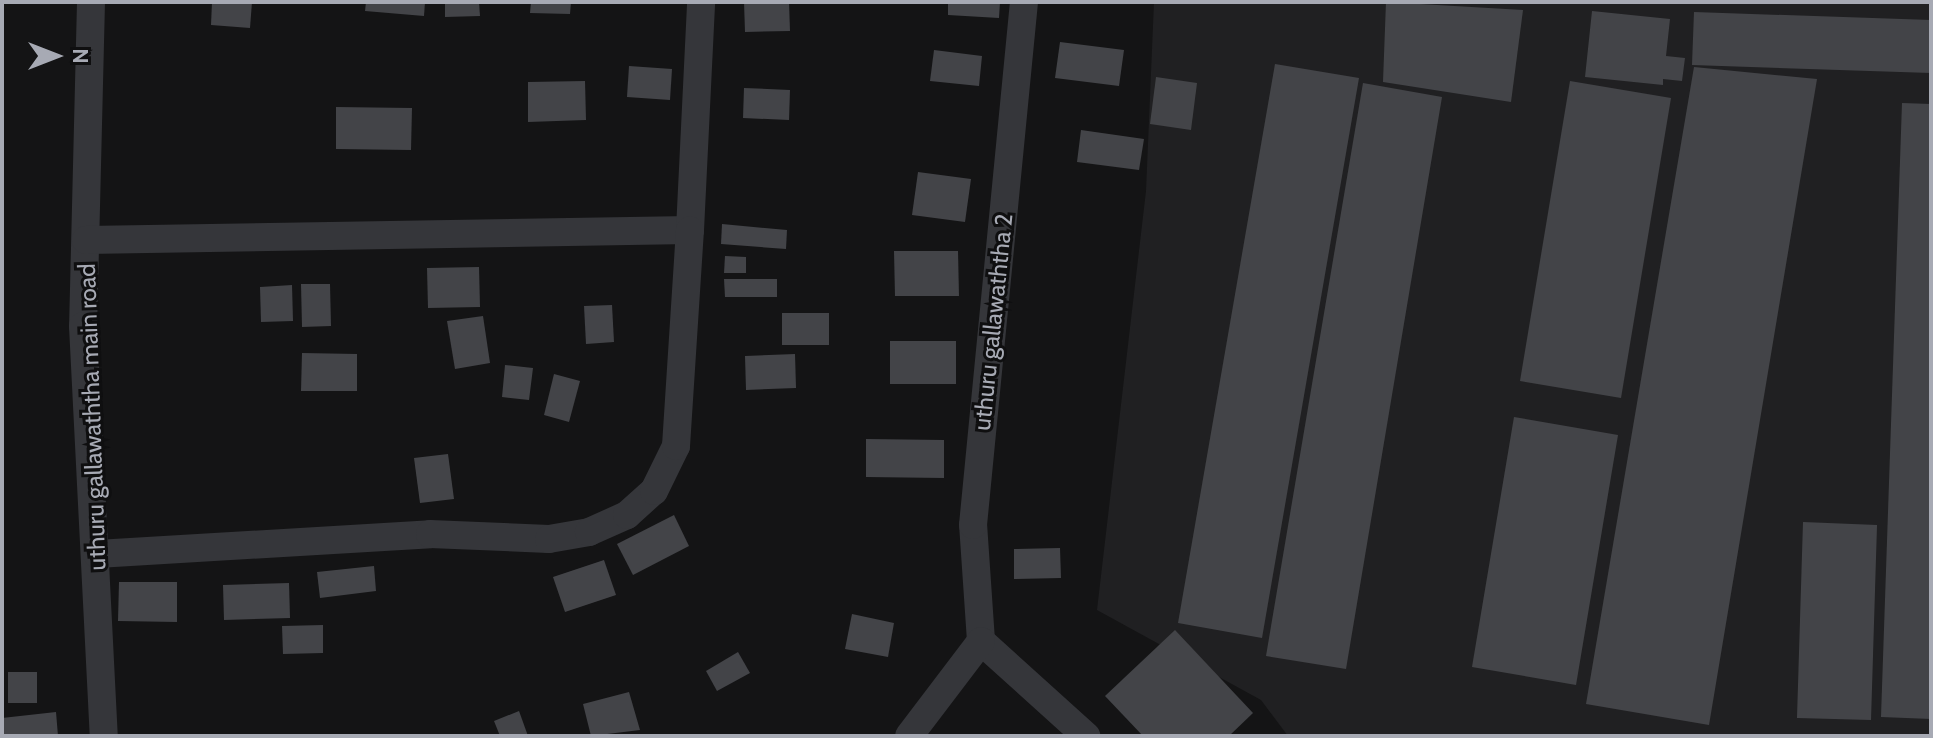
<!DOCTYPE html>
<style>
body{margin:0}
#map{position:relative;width:1933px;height:738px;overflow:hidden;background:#141415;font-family:Cabin,sans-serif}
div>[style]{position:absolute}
.built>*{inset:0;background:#202022}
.building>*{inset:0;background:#434448}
.street>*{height:28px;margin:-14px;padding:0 14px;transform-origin:14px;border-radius:14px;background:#35363a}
span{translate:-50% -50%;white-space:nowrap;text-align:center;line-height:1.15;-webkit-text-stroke:6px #0f0f10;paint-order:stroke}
.street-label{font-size:24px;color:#a7aab4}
.frame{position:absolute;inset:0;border:4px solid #a7aab4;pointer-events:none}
.north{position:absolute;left:16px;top:16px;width:80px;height:80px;-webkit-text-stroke:6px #0f0f10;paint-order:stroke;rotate:90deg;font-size:22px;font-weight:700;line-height:32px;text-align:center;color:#a7aab4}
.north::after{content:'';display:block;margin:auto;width:28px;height:36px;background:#a7aab4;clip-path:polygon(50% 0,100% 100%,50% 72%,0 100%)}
</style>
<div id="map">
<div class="built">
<div style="clip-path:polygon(1154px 2px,1931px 2px,1931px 736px,1288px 736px,1261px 700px,1097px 610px,1146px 191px)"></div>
</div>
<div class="building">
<div style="clip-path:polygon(212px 2px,252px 2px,250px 28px,211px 25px)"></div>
<div style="clip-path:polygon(366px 2px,425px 2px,424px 16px,365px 11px)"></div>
<div style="clip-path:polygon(445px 2px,479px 2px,480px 16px,445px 17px)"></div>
<div style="clip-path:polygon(531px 2px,571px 2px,570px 14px,530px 13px)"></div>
<div style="clip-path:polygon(744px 2px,789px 2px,790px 31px,745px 32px)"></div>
<div style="clip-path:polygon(948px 2px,1000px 2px,999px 18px,948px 15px)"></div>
<div style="clip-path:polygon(1386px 2px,1523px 10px,1511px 102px,1383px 82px)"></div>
<div style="clip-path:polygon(1592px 11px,1670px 19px,1666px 56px,1685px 58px,1682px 81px,1663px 79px,1663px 85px,1585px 77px)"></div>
<div style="clip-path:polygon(1694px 12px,1931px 20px,1931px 73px,1692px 65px)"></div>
<div style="clip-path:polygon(1060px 42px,1124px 50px,1119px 86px,1055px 78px)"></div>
<div style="clip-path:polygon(934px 50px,982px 56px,979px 86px,930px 81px)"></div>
<div style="clip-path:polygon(1275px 64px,1359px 78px,1262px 638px,1178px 623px)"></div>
<div style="clip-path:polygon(629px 66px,672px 69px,670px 100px,627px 97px)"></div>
<div style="clip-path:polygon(1694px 67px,1817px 79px,1709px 725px,1586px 704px)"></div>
<div style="clip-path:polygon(1156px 77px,1197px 83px,1191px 130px,1150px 124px)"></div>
<div style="clip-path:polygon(585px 81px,586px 120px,528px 122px,528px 82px)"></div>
<div style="clip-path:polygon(1570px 81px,1671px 98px,1621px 398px,1520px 381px)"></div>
<div style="clip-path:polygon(1363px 83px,1442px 97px,1346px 669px,1266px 656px)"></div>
<div style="clip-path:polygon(744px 88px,790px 90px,789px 120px,743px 118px)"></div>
<div style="clip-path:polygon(1902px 103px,1931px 104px,1931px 719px,1881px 717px)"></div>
<div style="clip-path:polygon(336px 107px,412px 108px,411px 150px,336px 149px)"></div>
<div style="clip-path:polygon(1081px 130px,1144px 139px,1139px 170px,1077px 162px)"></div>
<div style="clip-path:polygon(918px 172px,971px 179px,965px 222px,912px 215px)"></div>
<div style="clip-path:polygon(722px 224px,787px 230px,786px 249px,721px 244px)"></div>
<div style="clip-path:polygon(894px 251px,958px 251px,959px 296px,895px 296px)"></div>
<div style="clip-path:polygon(725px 256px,746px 257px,746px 273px,724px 273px)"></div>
<div style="clip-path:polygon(479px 267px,480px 307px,428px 308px,427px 268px)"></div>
<div style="clip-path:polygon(724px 279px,777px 279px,777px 297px,725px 297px)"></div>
<div style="clip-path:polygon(301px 284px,330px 284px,331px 326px,302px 327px)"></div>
<div style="clip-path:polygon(292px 285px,293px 321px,261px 322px,260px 287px)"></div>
<div style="clip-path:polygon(612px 305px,614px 342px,586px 344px,584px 306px)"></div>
<div style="clip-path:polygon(782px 313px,829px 313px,829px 345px,782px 345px)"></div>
<div style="clip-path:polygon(483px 316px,490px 363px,455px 369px,447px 321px)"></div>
<div style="clip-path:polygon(890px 341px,956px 341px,956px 384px,890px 384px)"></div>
<div style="clip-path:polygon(302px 353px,357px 354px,357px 391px,301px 391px)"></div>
<div style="clip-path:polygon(795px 354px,796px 388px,746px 390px,745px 356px)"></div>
<div style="clip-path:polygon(505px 365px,533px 368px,529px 400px,502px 397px)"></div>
<div style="clip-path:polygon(554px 374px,580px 381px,569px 422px,544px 415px)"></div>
<div style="clip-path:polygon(1514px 417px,1618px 435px,1576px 685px,1472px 667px)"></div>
<div style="clip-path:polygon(866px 439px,944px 440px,944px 478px,866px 477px)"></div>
<div style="clip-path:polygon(448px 454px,454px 499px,420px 503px,414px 458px)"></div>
<div style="clip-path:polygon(674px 515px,689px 546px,633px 575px,617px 544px)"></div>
<div style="clip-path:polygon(1803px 522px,1877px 525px,1871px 720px,1797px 718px)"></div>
<div style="clip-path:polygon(1060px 548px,1061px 578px,1014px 579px,1014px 549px)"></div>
<div style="clip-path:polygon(604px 560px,616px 595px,565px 612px,553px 577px)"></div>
<div style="clip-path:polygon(374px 566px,376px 591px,320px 598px,317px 572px)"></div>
<div style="clip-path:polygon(119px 582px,177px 582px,177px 622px,118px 621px)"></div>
<div style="clip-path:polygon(289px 583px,290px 618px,224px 620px,223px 585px)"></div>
<div style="clip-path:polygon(852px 614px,894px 623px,888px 657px,845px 649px)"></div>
<div style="clip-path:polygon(323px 625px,323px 653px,283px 654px,282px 626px)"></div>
<div style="clip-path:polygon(1175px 630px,1253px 713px,1229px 736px,1143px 736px,1105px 696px)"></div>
<div style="clip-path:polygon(738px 652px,750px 673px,717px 691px,706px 671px)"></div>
<div style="clip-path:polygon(8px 672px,37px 672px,37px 703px,8px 703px)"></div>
<div style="clip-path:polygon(629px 692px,640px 730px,591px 736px,583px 704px)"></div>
<div style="clip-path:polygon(519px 711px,528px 736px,500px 736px,494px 721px)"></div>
<div style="clip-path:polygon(56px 712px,58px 736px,2px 736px,2px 718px)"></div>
</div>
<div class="street">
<div style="left:91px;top:2px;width:324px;rotate:91.4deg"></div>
<div style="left:83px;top:326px;width:411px;rotate:87.1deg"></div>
<div style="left:86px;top:240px;width:604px;rotate:-0.95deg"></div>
<div style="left:690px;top:230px;width:228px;rotate:-87.2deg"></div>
<div style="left:97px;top:554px;width:334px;rotate:-3.4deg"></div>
<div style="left:430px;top:534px;width:119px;rotate:2.4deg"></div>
<div style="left:549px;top:539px;width:41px;rotate:-9.9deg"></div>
<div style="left:589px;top:532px;width:42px;rotate:-24.1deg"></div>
<div style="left:627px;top:515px;width:36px;rotate:-42deg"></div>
<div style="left:654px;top:491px;width:50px;rotate:-63.9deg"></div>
<div style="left:676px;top:446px;width:216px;rotate:-86.3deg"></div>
<div style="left:981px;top:641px;width:116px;rotate:-93.9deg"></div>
<div style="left:973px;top:525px;width:525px;rotate:-84.43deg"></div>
<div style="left:981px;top:641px;width:142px;rotate:42.1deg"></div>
<div style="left:909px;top:736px;width:119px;rotate:-52.8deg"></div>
</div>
<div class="street-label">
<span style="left:993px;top:322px;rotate:-84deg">uthuru gallawaththa 2</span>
<span style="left:92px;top:417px;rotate:-92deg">uthuru gallawaththa main road</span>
</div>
<div class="frame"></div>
<div class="north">N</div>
</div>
